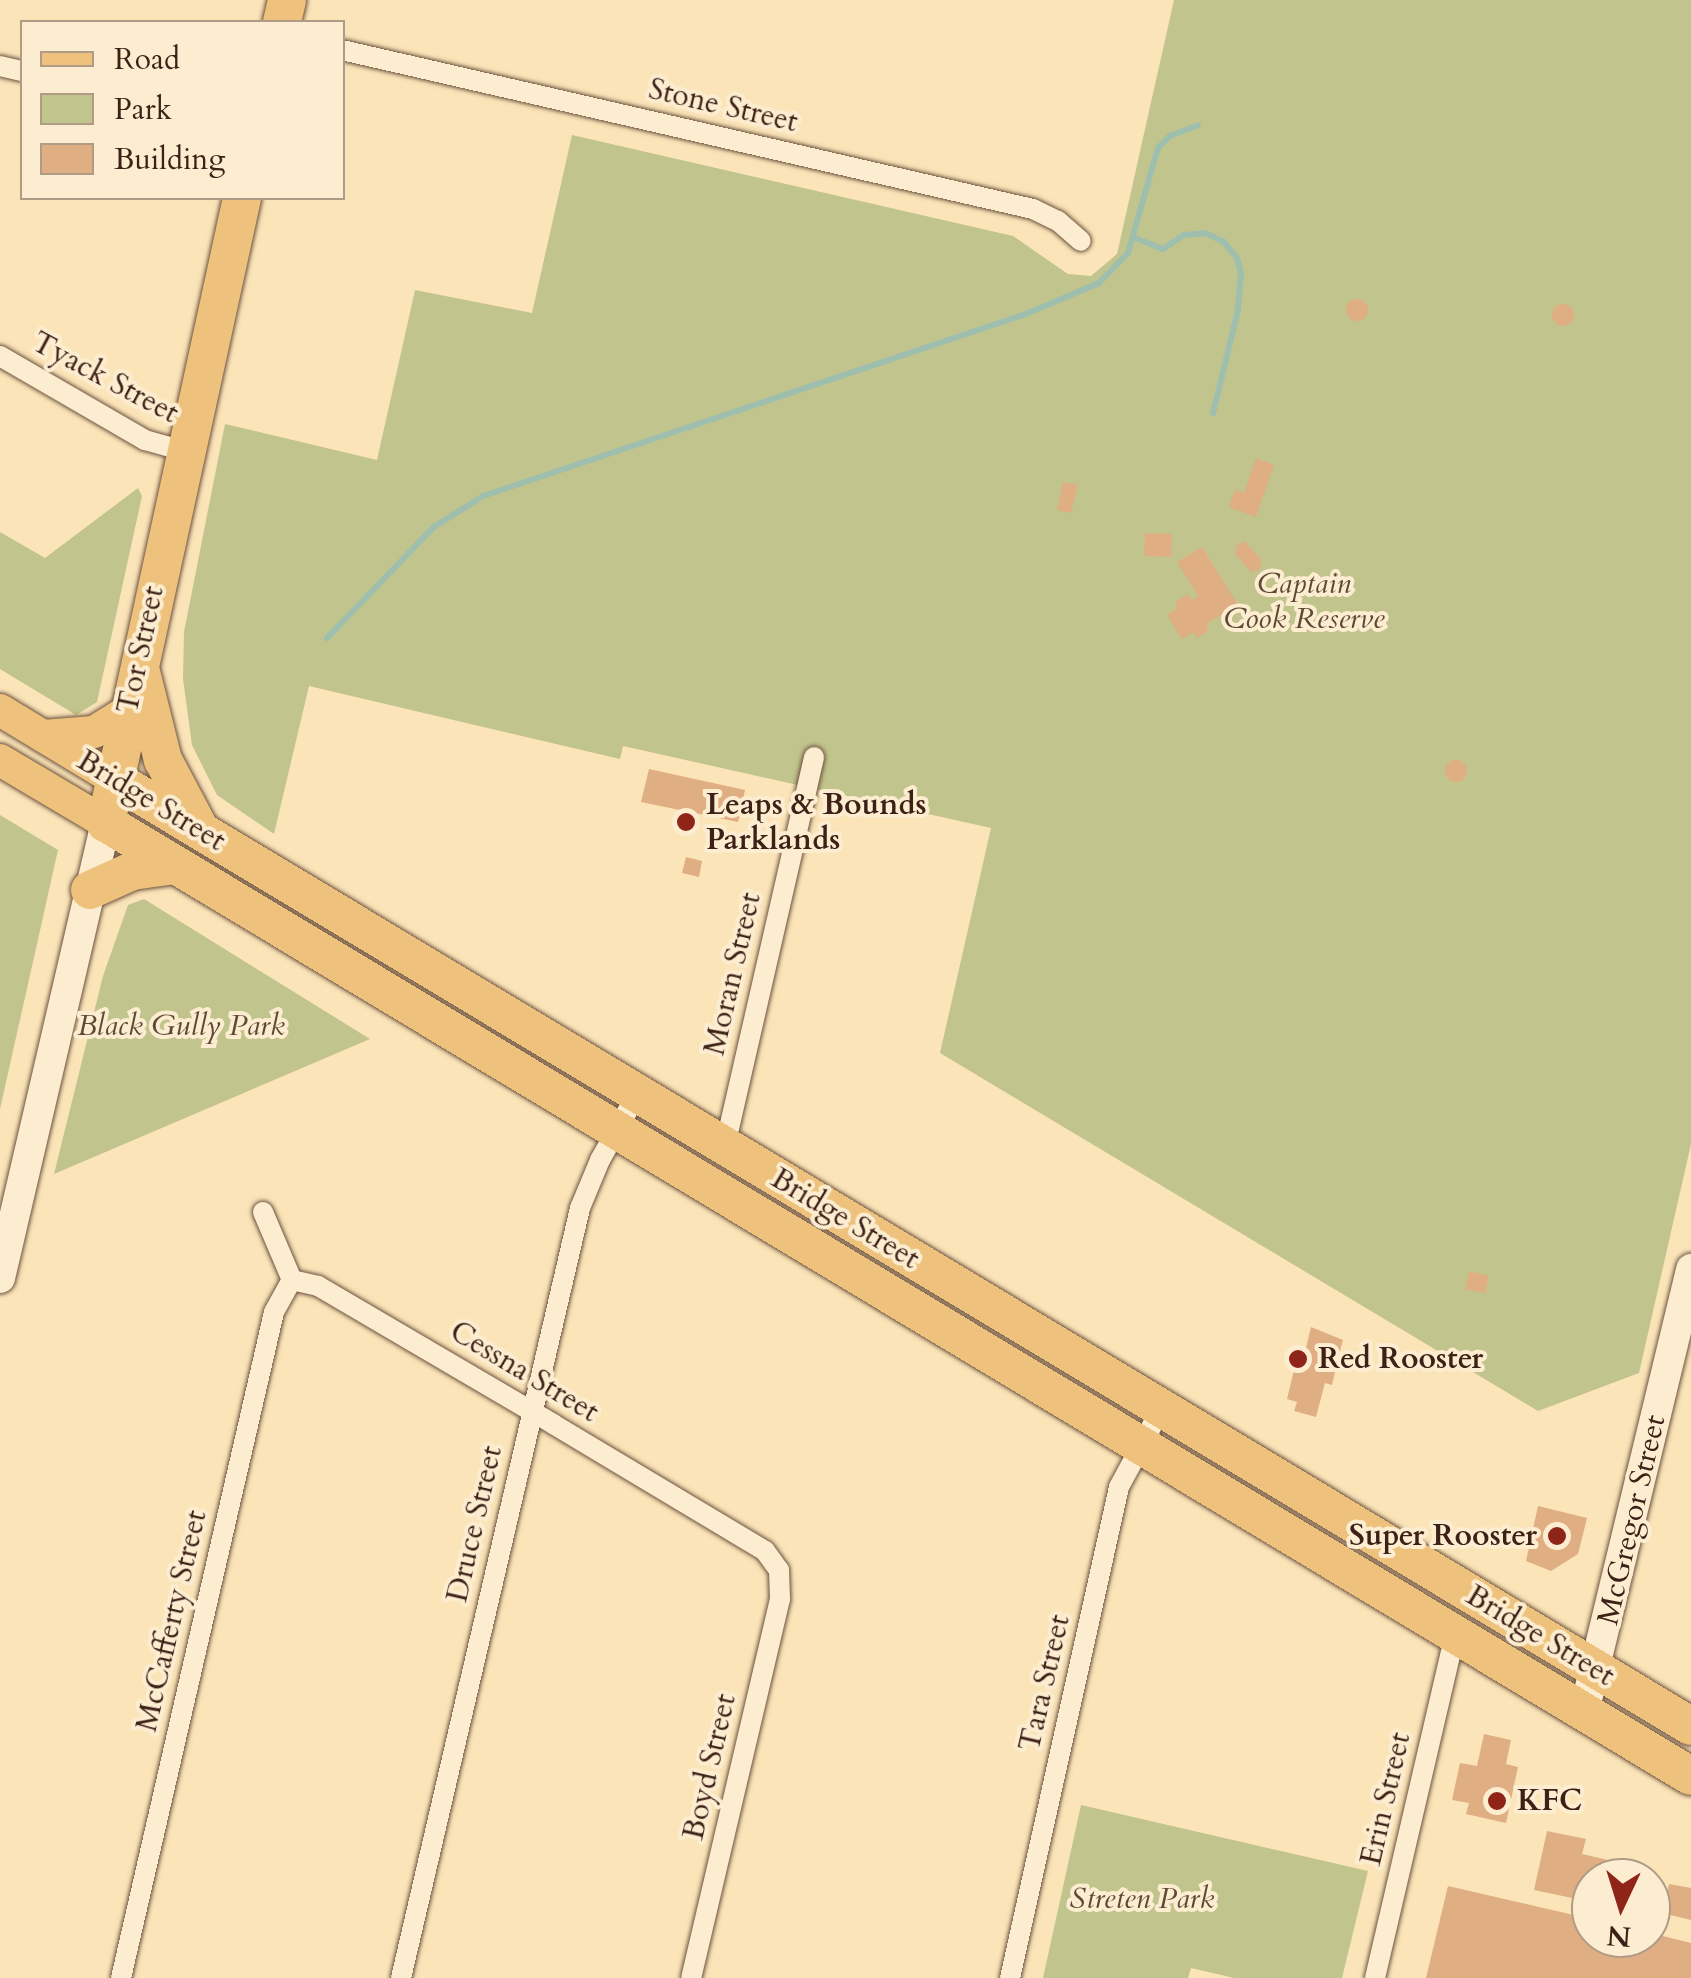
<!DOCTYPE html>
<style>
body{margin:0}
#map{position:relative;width:1691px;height:1978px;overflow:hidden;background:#fbe4b8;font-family:Cardo,serif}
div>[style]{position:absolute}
.green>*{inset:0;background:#c1c48d}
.stream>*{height:6px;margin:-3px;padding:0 3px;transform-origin:3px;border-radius:3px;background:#9fbfae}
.building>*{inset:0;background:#e0ae83}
.round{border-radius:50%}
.roads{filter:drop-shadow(0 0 2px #6c523f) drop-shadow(0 0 2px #6c523f)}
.street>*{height:20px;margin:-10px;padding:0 10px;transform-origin:10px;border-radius:10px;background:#fcedd1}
.secondary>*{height:30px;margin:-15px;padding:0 15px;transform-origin:15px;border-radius:15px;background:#fcedd1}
.primary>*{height:32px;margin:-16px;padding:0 16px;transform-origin:16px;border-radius:16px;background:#eec27c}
.highway>*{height:38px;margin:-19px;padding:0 19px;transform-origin:19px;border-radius:19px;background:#eec27c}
.dots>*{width:28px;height:28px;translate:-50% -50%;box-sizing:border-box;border:5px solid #fcedd1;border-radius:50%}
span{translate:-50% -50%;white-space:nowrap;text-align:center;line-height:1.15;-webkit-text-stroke:8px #fcedd1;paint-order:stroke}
.street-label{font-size:30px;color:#3d2117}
.park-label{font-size:30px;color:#5e4a34;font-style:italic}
.poi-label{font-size:30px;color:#3d2117;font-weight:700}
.left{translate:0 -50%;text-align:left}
.right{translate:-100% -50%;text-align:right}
.legend{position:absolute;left:20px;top:20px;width:325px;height:180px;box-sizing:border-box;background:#fcedd1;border:2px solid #b09b87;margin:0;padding:12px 18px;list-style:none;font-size:30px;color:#3d2117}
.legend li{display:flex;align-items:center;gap:20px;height:50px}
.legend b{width:50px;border:2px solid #b09b87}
.north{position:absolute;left:1571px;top:1858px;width:100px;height:100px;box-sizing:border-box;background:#fcedd1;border:2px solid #b09b87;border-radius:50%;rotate:184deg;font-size:28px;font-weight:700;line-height:40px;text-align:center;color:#3d2117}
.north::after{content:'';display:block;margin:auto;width:35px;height:45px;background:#8f2418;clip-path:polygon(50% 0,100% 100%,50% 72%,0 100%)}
</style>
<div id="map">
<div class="green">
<div style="clip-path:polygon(1174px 0,1691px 0,1691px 1144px,1639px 1373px,1538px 1411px,940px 1053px,991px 828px,623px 746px,620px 759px,309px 686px,274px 834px,217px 795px,192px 745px,183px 679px,184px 632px,225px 424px,377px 460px,415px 290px,532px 313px,572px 135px,1013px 236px,1068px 274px,1091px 276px,1117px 254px)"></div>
<div style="clip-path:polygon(138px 488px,142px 496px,97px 702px,76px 715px,0 669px,0 532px,45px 558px)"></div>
<div style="clip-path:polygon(0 815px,58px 850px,0 1109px)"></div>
<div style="clip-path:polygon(144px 899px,370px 1039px,54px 1174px,103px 976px,128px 905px)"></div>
<div style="clip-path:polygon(1081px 1805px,1368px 1871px,1342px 1978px,1234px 1978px,1191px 1968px,1188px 1978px,1043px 1978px)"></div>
</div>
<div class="stream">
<div style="left:1133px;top:237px;width:32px;rotate:22deg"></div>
<div style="left:1163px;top:249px;width:25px;rotate:-34deg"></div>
<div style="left:1184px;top:235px;width:21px;rotate:-5deg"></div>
<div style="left:1205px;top:233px;width:21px;rotate:25deg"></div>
<div style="left:1224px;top:242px;width:21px;rotate:51deg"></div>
<div style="left:1237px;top:258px;width:16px;rotate:76deg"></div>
<div style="left:1241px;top:274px;width:36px;rotate:95deg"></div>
<div style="left:1238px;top:310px;width:106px;rotate:103.6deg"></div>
<div style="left:327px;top:638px;width:154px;rotate:-46.1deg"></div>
<div style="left:434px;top:527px;width:58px;rotate:-32.3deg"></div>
<div style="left:483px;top:496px;width:573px;rotate:-18.53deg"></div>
<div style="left:1026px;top:314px;width:79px;rotate:-23deg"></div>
<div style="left:1099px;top:283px;width:42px;rotate:-46deg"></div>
<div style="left:1128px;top:253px;width:109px;rotate:-74.1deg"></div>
<div style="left:1158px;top:148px;width:17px;rotate:-45deg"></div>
<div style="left:1170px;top:136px;width:30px;rotate:-21deg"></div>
</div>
<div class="building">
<div class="round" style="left:1346px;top:299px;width:22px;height:22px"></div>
<div class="round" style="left:1552px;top:304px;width:22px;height:22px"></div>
<div style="clip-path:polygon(1256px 458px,1274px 465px,1256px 517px,1229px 507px,1235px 490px,1244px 493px)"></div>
<div style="clip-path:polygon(1063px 482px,1078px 485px,1071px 513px,1057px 510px)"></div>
<div style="clip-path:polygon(1145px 533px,1172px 534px,1171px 557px,1144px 556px)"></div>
<div style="clip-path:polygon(1244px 541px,1261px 559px,1261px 568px,1252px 573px,1235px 554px,1236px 546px)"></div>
<div style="clip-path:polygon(1202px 547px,1238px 605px,1206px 624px,1209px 630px,1197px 638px,1193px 632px,1182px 639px,1167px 615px,1178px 608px,1175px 602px,1188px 594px,1191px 600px,1198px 596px,1177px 562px)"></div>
<div class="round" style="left:1445px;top:760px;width:22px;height:22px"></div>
<div style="clip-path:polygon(649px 769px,745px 790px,738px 822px,641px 802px)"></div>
<div style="clip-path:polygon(686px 857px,702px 861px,699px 877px,682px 873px)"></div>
<div style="clip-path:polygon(1469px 1271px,1489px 1276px,1485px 1293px,1465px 1289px)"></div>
<div style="clip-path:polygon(1311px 1327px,1343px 1340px,1340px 1351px,1333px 1350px,1328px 1371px,1335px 1372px,1332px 1385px,1325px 1383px,1316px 1417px,1294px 1411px,1297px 1402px,1287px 1399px,1298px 1354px,1304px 1356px)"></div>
<div style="clip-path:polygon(1538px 1506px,1587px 1518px,1578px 1554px,1551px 1571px,1526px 1561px)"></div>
<div style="clip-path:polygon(1484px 1734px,1511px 1740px,1506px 1764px,1518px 1767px,1506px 1823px,1466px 1814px,1469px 1803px,1452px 1800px,1460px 1763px,1477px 1766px)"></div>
<div style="clip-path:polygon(1547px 1831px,1586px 1839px,1582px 1854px,1621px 1863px,1620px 1868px,1648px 1874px,1647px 1878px,1591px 1878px,1591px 1902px,1534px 1890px)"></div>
<div style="clip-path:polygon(1669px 1884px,1691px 1888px,1691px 1920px,1662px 1913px)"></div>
<div style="clip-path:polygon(1448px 1886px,1591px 1919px,1591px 1938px,1651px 1938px,1651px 1933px,1691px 1943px,1691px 1978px,1426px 1978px)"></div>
</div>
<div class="roads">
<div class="street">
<div style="left:342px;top:50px;width:709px;rotate:12.96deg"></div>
<div style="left:1033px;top:209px;width:28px;rotate:26deg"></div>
<div style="left:1058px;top:221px;width:30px;rotate:41deg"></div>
<div style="left:0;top:66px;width:23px;rotate:13deg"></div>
<div style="left:0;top:356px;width:168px;rotate:30.1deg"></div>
<div style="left:145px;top:440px;width:41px;rotate:15.8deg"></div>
<div style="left:725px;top:1146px;width:399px;rotate:-77.1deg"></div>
<div style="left:263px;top:1212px;width:74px;rotate:66.9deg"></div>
<div style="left:292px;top:1280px;width:27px;rotate:13deg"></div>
<div style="left:318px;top:1286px;width:273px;rotate:30.4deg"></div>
<div style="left:553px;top:1424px;width:247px;rotate:30.9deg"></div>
<div style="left:765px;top:1551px;width:24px;rotate:54deg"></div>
<div style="left:779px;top:1570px;width:29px;rotate:88deg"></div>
<div style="left:780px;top:1599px;width:389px;rotate:103.2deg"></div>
<div style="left:121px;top:1978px;width:683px;rotate:-77.06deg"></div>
<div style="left:274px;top:1312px;width:37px;rotate:-61deg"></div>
<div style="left:401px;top:1978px;width:791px;rotate:-76.91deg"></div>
<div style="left:580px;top:1208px;width:52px;rotate:-67.4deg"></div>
<div style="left:600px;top:1160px;width:76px;rotate:-60.7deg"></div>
<div style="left:1010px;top:1978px;width:503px;rotate:-77.48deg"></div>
<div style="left:1119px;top:1487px;width:89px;rotate:-61.7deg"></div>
<div style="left:1375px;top:1978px;width:353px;rotate:-76.9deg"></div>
</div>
<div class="secondary">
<div style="left:0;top:1278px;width:467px;rotate:-76.9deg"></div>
<div style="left:1584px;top:1712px;width:456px;rotate:-76.4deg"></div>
</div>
<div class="primary">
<div style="left:0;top:710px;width:133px;rotate:31.2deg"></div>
<div style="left:43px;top:736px;width:51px;rotate:-4.5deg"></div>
<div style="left:94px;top:732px;width:40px;rotate:-32deg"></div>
<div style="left:0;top:760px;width:123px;rotate:30.7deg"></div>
</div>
<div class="highway">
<div style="left:282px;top:22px;width:23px;rotate:-77deg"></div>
<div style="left:242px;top:198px;width:640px;rotate:102.28deg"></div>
<div style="left:106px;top:823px;width:1849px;rotate:31.02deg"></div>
<div style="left:141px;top:672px;width:91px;rotate:76deg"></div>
<div style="left:163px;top:760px;width:79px;rotate:62.1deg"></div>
<div style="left:114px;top:779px;width:1839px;rotate:30.99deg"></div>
<div style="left:90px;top:890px;width:46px;rotate:-24.3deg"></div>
<div style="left:132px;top:871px;width:42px;rotate:-8.1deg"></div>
</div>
</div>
<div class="dots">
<div style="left:686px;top:822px;background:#8f2418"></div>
<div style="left:1298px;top:1359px;background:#8f2418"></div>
<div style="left:1557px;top:1536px;background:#8f2418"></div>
<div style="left:1497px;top:1801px;background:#8f2418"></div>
</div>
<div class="street-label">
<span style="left:723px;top:106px;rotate:13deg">Stone Street</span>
<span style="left:105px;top:378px;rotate:28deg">Tyack Street</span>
<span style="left:141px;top:650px;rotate:-78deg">Tor Street</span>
<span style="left:151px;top:801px;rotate:31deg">Bridge Street</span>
<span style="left:733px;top:974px;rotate:-77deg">Moran Street</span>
<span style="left:845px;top:1219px;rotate:31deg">Bridge Street</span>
<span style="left:524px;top:1372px;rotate:31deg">Cessna Street</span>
<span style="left:1632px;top:1520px;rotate:-77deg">McGregor Street</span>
<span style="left:475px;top:1524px;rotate:-77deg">Druce Street</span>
<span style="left:172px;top:1621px;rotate:-77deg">McCafferty Street</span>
<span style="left:1540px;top:1636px;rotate:31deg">Bridge Street</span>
<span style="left:1045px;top:1683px;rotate:-77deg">Tara Street</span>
<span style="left:710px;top:1767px;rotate:-77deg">Boyd Street</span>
<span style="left:1386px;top:1799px;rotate:-77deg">Erin Street</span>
</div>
<div class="park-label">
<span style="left:1304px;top:601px">Captain<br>Cook Reserve</span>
<span style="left:181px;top:1026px">Black Gully Park</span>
<span style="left:1142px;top:1899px">Streten Park</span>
</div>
<div class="poi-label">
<span class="left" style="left:706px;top:822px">Leaps &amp; Bounds<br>Parklands</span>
<span class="left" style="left:1318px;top:1359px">Red Rooster</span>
<span class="right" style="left:1537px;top:1536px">Super Rooster</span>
<span class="left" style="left:1517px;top:1801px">KFC</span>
</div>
<ul class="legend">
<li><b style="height:12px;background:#eec27c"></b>Road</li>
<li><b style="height:28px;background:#c1c48d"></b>Park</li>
<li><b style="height:28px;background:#e0ae83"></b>Building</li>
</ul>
<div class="north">N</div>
</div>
